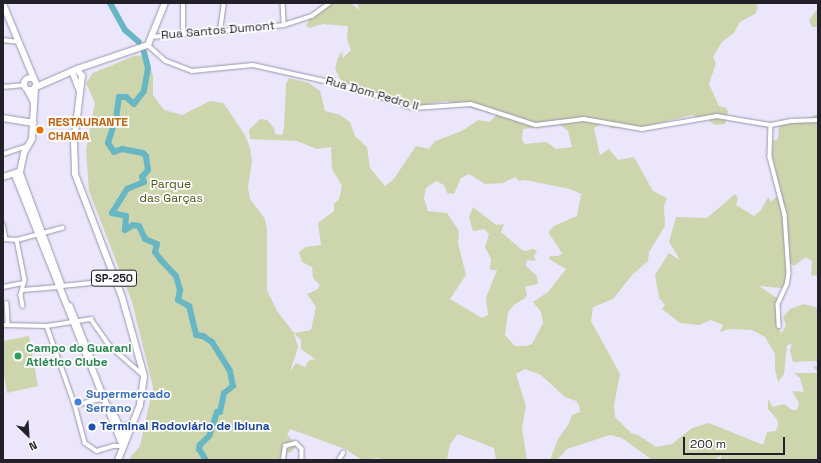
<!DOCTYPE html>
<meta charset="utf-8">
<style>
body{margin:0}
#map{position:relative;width:821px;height:463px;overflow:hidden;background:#ebe6fc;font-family:"Space Grotesk",sans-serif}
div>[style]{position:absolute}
.green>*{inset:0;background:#cdd5ad}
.river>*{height:6px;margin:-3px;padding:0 3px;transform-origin:3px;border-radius:3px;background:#67b6c4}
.roads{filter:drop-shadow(0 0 1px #9993ad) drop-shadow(0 0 1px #9993ad)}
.street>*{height:3.5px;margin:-1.75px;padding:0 1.75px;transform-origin:1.75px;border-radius:1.75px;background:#fff}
.secondary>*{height:5.5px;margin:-2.75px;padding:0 2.75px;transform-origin:2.75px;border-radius:2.75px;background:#fff}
.primary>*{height:6px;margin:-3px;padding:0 3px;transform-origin:3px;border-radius:3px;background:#fff}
.primary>.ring{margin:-3px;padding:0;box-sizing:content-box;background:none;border:6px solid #fff;border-radius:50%}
.dots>*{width:11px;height:11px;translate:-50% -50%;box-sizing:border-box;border:2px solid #fff;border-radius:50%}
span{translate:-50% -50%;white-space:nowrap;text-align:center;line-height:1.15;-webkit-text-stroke:3.5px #fff;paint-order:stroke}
.shield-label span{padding:1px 3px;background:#fff;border:1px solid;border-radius:3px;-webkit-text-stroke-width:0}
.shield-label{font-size:11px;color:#23202a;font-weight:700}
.street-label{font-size:12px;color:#23202a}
.food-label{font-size:12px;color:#c56008;font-weight:700}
.left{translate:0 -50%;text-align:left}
.park-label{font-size:12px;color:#4c5512}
.leisure-label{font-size:12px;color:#27864d;font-weight:700}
.shop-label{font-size:12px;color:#366cbe;font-weight:700}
.transit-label{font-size:12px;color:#164399;font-weight:700}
.frame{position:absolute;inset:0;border:4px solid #23202a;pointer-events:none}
.north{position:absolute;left:8px;top:415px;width:40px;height:40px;-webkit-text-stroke:3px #fff;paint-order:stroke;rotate:155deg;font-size:11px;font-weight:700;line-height:16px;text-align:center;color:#23202a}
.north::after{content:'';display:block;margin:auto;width:14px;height:18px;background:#23202a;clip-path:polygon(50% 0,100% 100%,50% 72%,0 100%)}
.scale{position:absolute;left:683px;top:437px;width:102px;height:18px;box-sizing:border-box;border:2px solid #23202a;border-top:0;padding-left:5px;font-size:12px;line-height:14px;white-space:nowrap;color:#23202a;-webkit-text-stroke:3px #fff;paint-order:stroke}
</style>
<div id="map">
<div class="green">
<div style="clip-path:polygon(evenodd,330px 3px,351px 3px,359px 10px,357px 3px,756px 3px,758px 8px,755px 14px,740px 22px,734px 33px,722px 42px,713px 57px,716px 63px,709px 84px,719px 106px,725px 107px,728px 111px,725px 124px,715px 125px,704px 117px,701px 121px,695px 122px,696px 117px,693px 115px,642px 127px,611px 128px,609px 121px,594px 128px,600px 155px,609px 149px,618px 160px,634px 157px,653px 191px,667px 198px,664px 206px,665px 226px,649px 252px,648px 261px,632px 275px,613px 299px,593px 307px,591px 321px,620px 374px,614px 405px,615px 417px,631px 433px,638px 435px,656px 447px,672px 444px,692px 428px,709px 423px,763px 445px,767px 432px,776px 431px,778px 425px,777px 419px,768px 409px,768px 399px,773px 407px,784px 404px,792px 410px,797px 410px,799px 403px,792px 391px,804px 392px,800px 378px,794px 373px,816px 373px,818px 372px,813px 367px,818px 365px,818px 460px,721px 460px,721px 455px,715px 460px,652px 460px,622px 438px,610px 435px,567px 449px,557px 460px,550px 460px,558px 439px,568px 425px,572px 415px,580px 412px,579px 405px,576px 401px,565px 397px,541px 375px,525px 369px,516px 374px,526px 406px,522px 428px,527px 460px,496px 460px,494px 448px,458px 434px,450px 444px,447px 460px,384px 460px,378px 458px,362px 460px,345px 449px,290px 429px,287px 435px,298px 445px,291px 452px,282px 454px,279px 460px,128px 460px,140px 446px,153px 387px,132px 302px,89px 191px,86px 150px,95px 103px,86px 83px,93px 73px,134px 56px,147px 55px,153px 76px,153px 95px,164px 110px,182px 115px,210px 101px,223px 103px,227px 108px,246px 137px,250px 148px,252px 161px,248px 187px,250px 199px,265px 219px,267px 230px,267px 290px,277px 311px,294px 333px,311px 330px,316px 307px,307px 294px,318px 289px,320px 285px,313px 278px,312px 267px,302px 262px,299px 252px,306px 247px,321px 245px,318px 223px,334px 211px,334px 204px,339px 199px,342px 186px,332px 169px,331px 147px,317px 149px,297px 141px,250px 139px,249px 130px,260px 119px,267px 120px,274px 128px,275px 134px,282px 135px,284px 128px,286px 84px,289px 78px,309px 83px,320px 91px,325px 111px,340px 115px,350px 122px,355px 136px,367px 147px,370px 168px,385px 186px,393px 180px,416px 146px,429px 149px,435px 141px,462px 131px,478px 120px,490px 122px,496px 115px,446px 101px,423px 105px,410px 103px,413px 107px,401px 107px,382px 95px,349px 86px,340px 79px,335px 68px,339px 55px,342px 52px,343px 58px,351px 50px,347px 40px,348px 26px,323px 24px,309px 28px,306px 25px,309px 20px,330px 3px,560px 125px,568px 131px,572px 147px,556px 149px,547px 142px,525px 144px,522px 140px,523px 129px,560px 125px,330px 3px,469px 174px,485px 184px,503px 183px,515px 177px,519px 181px,525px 180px,570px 189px,581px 194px,577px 216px,554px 226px,548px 232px,562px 253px,559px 256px,550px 256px,549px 259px,566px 269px,548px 292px,533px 302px,541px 312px,543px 323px,532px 344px,526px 346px,515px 346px,505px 335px,508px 312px,515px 304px,524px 299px,527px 295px,525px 287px,538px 284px,537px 276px,526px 266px,527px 260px,536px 261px,534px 256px,537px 251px,533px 249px,526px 251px,522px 250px,501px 232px,504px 224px,496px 225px,473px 207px,469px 217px,473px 231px,484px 229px,489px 234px,485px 247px,491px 259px,490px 270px,497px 270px,486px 298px,488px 315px,482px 318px,450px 299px,466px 275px,458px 243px,459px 231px,447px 213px,428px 211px,424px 198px,426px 188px,436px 181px,444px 185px,447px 193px,454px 194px,461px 178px,469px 174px,330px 3px,294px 333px,301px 340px,301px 349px,315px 359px,308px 361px,305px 367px,296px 363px,290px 372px,298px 347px,294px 333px)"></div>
<div style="clip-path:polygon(818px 8px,818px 27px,812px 27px,809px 20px)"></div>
<div style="clip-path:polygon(818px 109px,818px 275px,811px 276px,812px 261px,806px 257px,794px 266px,789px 262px,787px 279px,782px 288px,759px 286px,777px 298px,777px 317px,781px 334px,786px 325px,783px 317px,790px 309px,804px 304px,818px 308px,818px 363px,815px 361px,793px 362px,790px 351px,792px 344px,787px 345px,784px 374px,778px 382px,775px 369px,775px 354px,765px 337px,752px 330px,729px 329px,720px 332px,723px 325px,711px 320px,699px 325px,680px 323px,662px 309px,665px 305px,659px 298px,655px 275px,669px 253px,680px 260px,669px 242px,676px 217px,707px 218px,735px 194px,738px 198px,736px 205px,754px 216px,761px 210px,767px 199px,769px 198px,771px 202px,776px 197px,781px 197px,772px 154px,773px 141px,778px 139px,779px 122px,782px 119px,786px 121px,807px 119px,817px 114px)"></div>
<div style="clip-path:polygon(29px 336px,38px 386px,7px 393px,3px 370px,3px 341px)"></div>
</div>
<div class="river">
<div style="left:110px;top:3px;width:31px;rotate:61deg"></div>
<div style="left:125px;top:30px;width:18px;rotate:41deg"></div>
<div style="left:144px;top:52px;width:16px;rotate:76deg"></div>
<div style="left:148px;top:68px;width:23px;rotate:100deg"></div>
<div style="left:144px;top:91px;width:16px;rotate:128deg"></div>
<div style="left:134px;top:104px;width:11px;rotate:-139deg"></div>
<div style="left:126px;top:97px;width:7px;rotate:180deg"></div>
<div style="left:119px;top:97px;width:21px;rotate:98deg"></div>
<div style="left:116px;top:118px;width:26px;rotate:108deg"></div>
<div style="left:108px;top:143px;width:11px;rotate:56deg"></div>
<div style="left:114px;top:152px;width:9px;rotate:-21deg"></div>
<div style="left:122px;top:149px;width:21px;rotate:11deg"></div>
<div style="left:143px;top:153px;width:4px;rotate:45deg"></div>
<div style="left:146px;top:156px;width:14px;rotate:82deg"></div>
<div style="left:148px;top:170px;width:9px;rotate:131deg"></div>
<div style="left:142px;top:177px;width:5px;rotate:68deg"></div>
<div style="left:144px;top:182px;width:18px;rotate:158deg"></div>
<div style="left:127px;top:189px;width:28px;rotate:122deg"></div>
<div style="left:112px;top:213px;width:14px;rotate:12deg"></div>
<div style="left:126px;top:216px;width:14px;rotate:94deg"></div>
<div style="left:125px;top:230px;width:9px;rotate:-32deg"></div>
<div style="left:133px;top:225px;width:6px;rotate:9deg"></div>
<div style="left:139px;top:226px;width:14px;rotate:65deg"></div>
<div style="left:145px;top:239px;width:13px;rotate:23deg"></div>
<div style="left:157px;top:244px;width:8px;rotate:104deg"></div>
<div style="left:155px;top:252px;width:9px;rotate:54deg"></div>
<div style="left:160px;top:259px;width:23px;rotate:47deg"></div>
<div style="left:176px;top:276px;width:15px;rotate:74deg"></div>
<div style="left:180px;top:290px;width:10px;rotate:101deg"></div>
<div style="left:178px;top:300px;width:13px;rotate:29deg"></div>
<div style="left:189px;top:306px;width:30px;rotate:76deg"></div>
<div style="left:196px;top:335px;width:7px;rotate:8deg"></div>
<div style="left:203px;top:336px;width:11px;rotate:34deg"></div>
<div style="left:212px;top:342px;width:34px;rotate:58deg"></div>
<div style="left:230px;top:371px;width:15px;rotate:79deg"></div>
<div style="left:233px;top:386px;width:11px;rotate:142deg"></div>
<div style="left:224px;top:393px;width:19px;rotate:102deg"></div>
<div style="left:220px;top:412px;width:3px;rotate:180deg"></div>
<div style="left:217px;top:412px;width:25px;rotate:108deg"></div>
<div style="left:209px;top:436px;width:13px;rotate:135deg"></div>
<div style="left:200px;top:445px;width:4px;rotate:104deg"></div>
<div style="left:199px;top:449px;width:13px;rotate:58deg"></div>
</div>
<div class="roads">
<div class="street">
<div style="left:283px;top:3px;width:22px;rotate:87deg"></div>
<div style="left:220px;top:31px;width:28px;rotate:-82deg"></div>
<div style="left:183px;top:32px;width:29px;rotate:-90deg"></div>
<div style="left:152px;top:37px;width:133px;rotate:-5.2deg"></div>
<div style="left:284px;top:25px;width:29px;rotate:-18deg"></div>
<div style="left:312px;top:16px;width:22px;rotate:-36deg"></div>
<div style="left:3px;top:40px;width:16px;rotate:7deg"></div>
<div style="left:148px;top:45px;width:24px;rotate:42deg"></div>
<div style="left:166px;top:61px;width:28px;rotate:21deg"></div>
<div style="left:192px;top:71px;width:61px;rotate:-5.6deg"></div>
<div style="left:253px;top:65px;width:101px;rotate:12.5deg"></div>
<div style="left:352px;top:87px;width:65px;rotate:18.7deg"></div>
<div style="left:414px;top:108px;width:57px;rotate:-4deg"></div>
<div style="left:471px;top:104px;width:68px;rotate:17.9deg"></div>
<div style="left:536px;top:125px;width:48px;rotate:-7.1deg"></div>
<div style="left:584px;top:119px;width:59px;rotate:9.8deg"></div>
<div style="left:642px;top:129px;width:76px;rotate:-9.8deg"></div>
<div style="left:717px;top:116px;width:55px;rotate:9.5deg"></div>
<div style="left:771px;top:125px;width:20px;rotate:-11deg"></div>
<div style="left:791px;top:121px;width:27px;rotate:-2deg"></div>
<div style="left:3px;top:87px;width:21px;rotate:-5deg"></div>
<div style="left:771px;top:125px;width:32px;rotate:92deg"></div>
<div style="left:770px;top:157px;width:60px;rotate:75.5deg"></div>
<div style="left:785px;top:215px;width:59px;rotate:86.1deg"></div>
<div style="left:789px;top:274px;width:11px;rotate:100deg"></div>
<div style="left:787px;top:285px;width:21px;rotate:115deg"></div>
<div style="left:778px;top:304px;width:22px;rotate:87deg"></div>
<div style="left:3px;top:154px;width:25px;rotate:-18deg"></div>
<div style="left:3px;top:224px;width:15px;rotate:79deg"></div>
<div style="left:3px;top:239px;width:14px;rotate:4deg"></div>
<div style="left:17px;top:240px;width:47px;rotate:-14.9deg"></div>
<div style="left:17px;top:240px;width:41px;rotate:78.7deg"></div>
<div style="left:25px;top:280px;width:16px;rotate:105deg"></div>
<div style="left:21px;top:295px;width:11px;rotate:80deg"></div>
<div style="left:62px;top:286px;width:29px;rotate:-6deg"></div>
<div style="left:91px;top:283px;width:23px;rotate:-31deg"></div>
<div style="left:3px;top:287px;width:21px;rotate:-11deg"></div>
<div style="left:23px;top:290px;width:35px;rotate:-5deg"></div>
<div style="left:7px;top:303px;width:22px;rotate:87deg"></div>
<div style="left:3px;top:325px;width:44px;rotate:1.3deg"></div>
<div style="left:47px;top:326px;width:45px;rotate:-9deg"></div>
<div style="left:91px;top:319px;width:32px;rotate:55deg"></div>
<div style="left:109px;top:345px;width:44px;rotate:41.3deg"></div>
<div style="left:47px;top:326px;width:84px;rotate:70.5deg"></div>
<div style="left:75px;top:405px;width:39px;rotate:75deg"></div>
<div style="left:85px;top:443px;width:14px;rotate:34deg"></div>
<div style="left:97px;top:451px;width:17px;rotate:-17deg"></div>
<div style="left:113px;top:446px;width:9px"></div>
<div style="left:75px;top:405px;width:31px;rotate:-13deg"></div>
<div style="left:283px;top:460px;width:14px;rotate:-82deg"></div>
<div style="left:285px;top:446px;width:11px;rotate:-15deg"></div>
<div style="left:296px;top:443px;width:8px;rotate:45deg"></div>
<div style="left:302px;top:449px;width:11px;rotate:90deg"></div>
<div style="left:339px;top:460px;width:8px;rotate:-60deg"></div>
</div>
<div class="secondary">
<div style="left:77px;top:69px;width:75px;rotate:-18.7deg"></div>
<div style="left:148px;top:45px;width:45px;rotate:-68deg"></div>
<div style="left:28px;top:90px;width:13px;rotate:63deg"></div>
<div style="left:3px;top:118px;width:31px;rotate:9deg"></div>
<div style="left:20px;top:172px;width:118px;rotate:69.7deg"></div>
<div style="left:20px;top:172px;width:19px;rotate:-78deg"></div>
<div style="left:24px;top:153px;width:16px;rotate:-60deg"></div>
<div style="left:32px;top:139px;width:51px;rotate:-86.6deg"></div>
<div style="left:15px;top:174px;width:289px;rotate:68.3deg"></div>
<div style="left:3px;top:177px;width:16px;rotate:-18deg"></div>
<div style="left:70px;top:306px;width:61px;rotate:68deg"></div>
<div style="left:111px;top:408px;width:32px;rotate:64deg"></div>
</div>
<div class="primary">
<div style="left:3px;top:4px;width:81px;rotate:67.5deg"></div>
<div style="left:72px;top:71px;width:22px;rotate:69deg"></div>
<div class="ring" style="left:24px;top:78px;width:6px;height:6px"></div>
<div style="left:36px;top:87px;width:45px;rotate:-23.7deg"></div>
<div style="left:77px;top:69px;width:9px;rotate:54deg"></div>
<div style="left:82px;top:76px;width:66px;rotate:96.9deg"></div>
<div style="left:74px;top:142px;width:32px;rotate:88deg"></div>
<div style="left:75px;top:174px;width:132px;rotate:69.1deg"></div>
<div style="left:122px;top:297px;width:82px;rotate:74.4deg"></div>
<div style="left:144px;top:376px;width:29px;rotate:98deg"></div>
<div style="left:140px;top:405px;width:59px;rotate:111.8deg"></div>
<div style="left:120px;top:428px;width:11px;rotate:-15deg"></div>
</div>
</div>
<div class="dots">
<div style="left:40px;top:130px;background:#e8710a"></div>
<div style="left:18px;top:356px;background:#2e9e5b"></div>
<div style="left:78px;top:402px;background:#3f7fe0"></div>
<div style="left:92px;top:427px;background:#1a4fb4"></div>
</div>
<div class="shield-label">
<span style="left:114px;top:278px">SP-250</span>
</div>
<div class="street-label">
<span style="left:218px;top:31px;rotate:-5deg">Rua Santos Dumont</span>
<span style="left:372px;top:94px;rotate:16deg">Rua Dom Pedro II</span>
</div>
<div class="food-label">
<span class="left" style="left:48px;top:130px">RESTAURANTE<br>CHAMA</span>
</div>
<div class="park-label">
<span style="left:171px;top:192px">Parque<br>das Garças</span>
</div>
<div class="leisure-label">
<span class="left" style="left:26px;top:356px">Campo do Guarani<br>Atlético Clube</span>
</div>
<div class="shop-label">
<span class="left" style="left:86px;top:402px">Supermercado<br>Serrano</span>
</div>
<div class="transit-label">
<span class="left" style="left:100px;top:427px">Terminal Rodoviário de Ibiuna</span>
</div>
<div class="frame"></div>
<div class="north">N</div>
<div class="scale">200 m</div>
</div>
